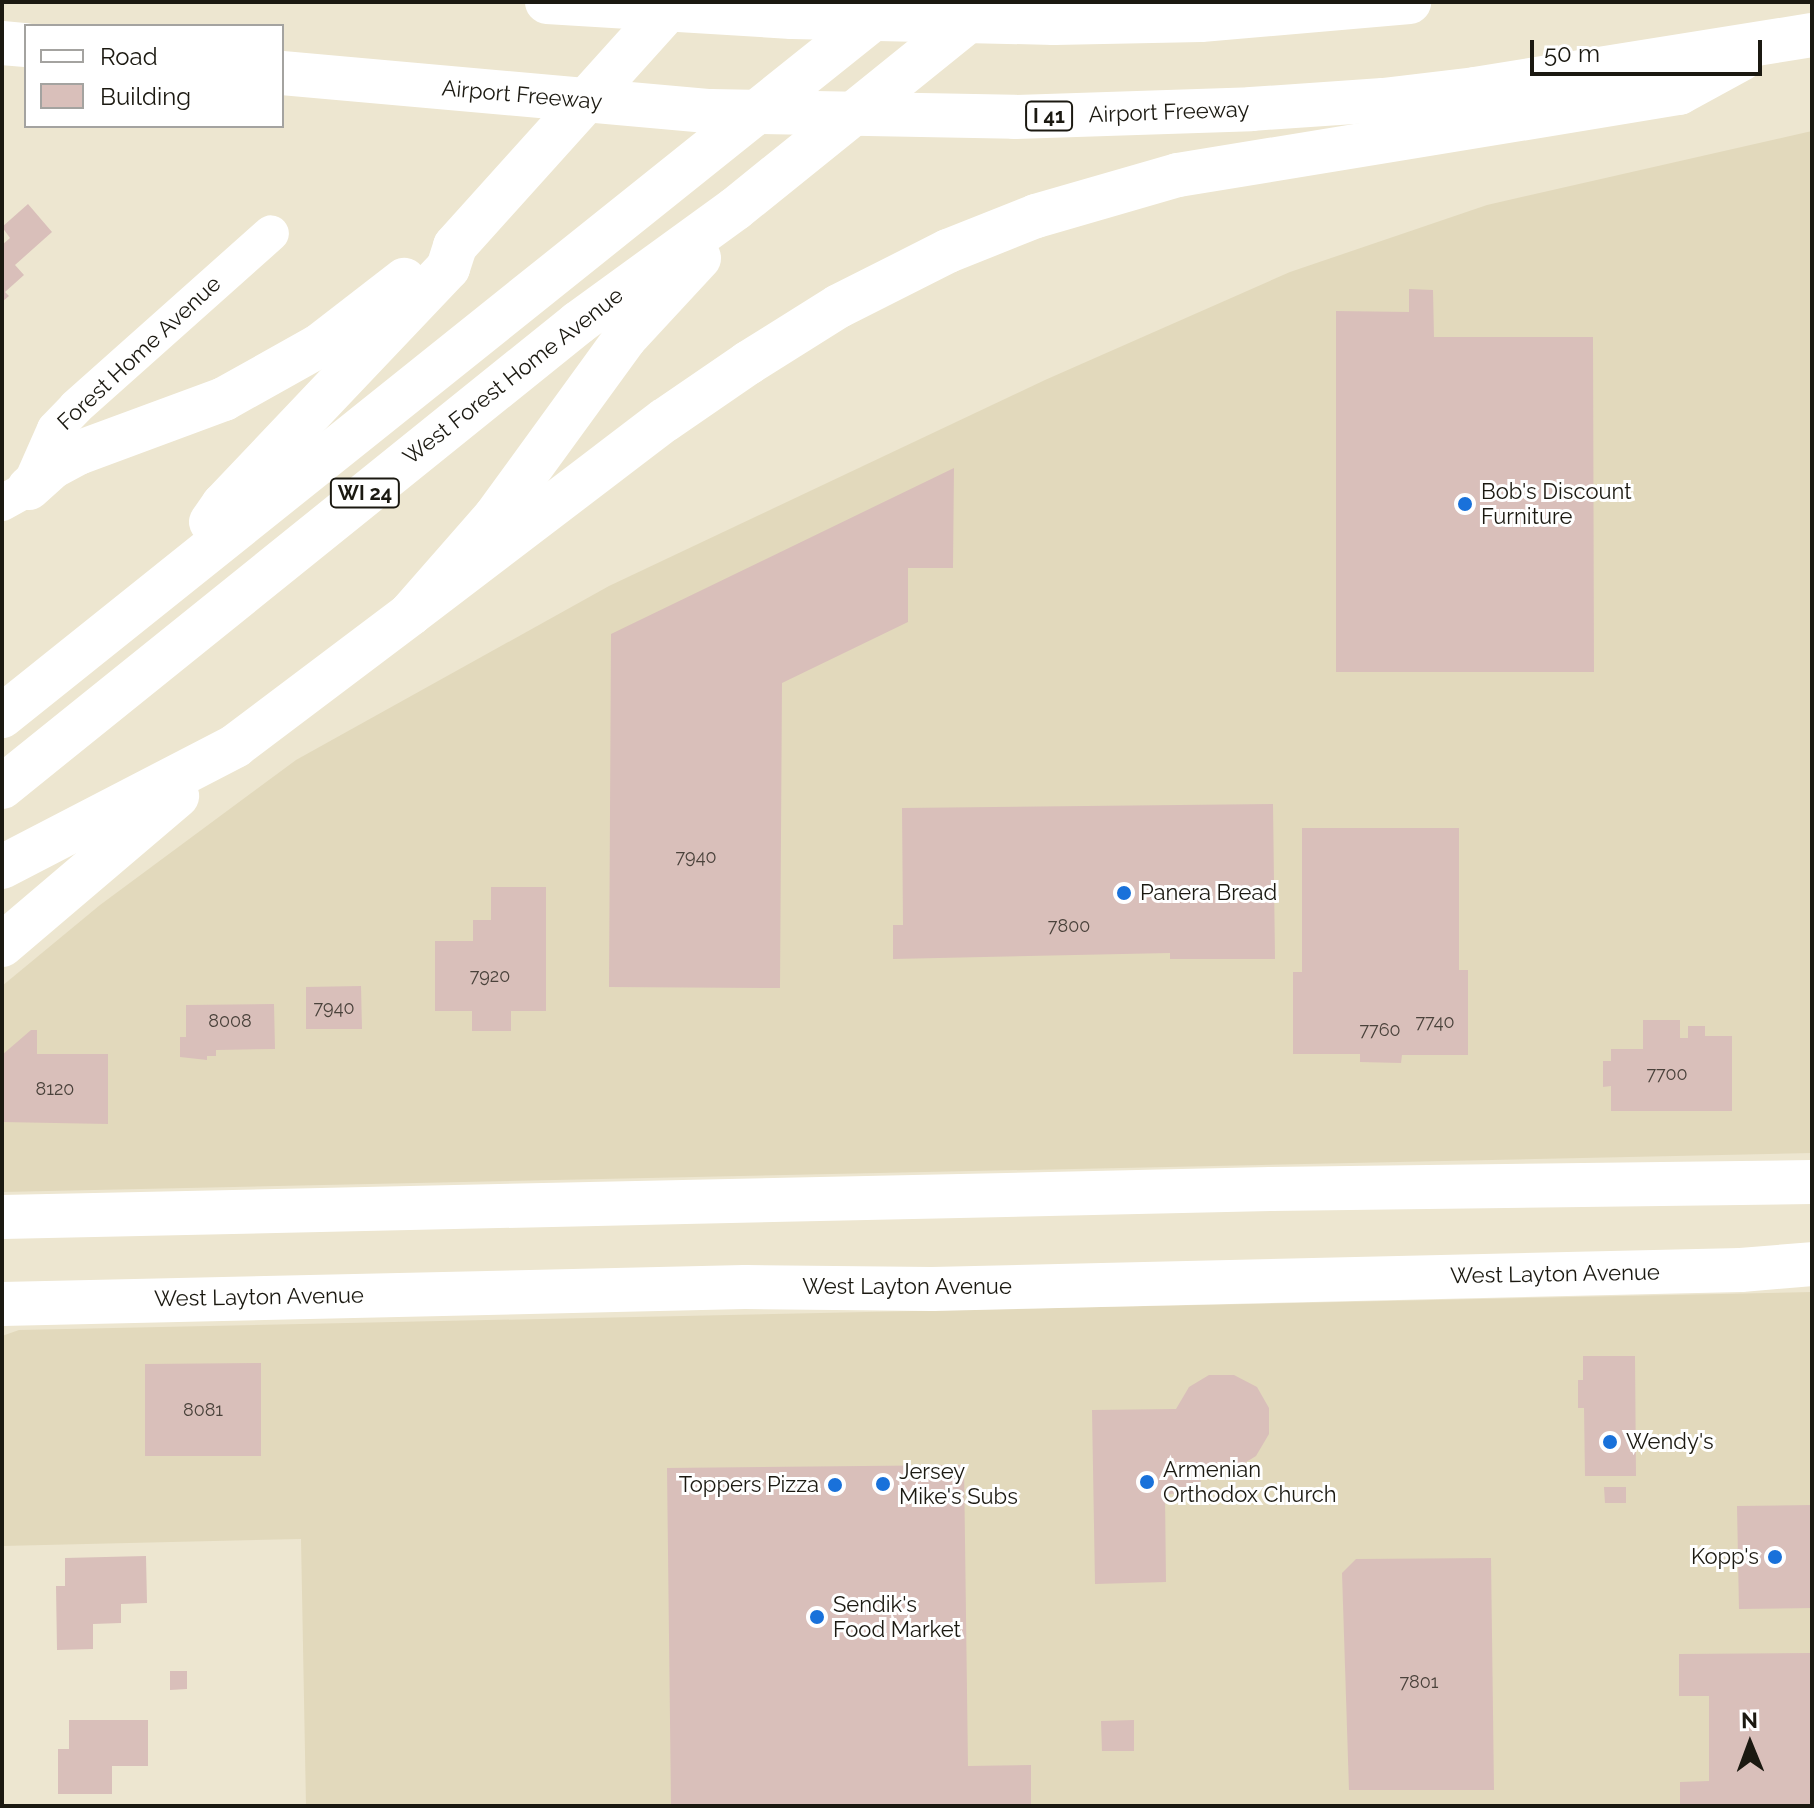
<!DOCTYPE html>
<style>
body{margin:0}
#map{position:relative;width:1814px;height:1808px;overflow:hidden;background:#ede6d0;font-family:Raleway,sans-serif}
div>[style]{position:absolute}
.built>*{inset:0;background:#e2d9bc}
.building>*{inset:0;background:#d9bfba}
.street>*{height:36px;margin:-18px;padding:0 18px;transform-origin:18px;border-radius:18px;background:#fff}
.secondary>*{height:44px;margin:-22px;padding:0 22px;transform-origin:22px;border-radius:22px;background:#fff}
.primary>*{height:44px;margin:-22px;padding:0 22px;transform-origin:22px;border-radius:22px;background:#fff}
.highway>*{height:44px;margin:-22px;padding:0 22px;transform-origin:22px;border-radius:22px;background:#fff}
.dots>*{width:22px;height:22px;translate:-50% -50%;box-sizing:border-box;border:4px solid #fff;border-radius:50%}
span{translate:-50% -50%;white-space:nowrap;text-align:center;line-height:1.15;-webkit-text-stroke:6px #fff;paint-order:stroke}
.number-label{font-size:18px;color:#4a423b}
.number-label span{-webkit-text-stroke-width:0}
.shield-label span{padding:2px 6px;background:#fff;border:2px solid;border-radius:6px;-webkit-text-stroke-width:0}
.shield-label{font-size:20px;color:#1b1911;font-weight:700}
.street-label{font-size:22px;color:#1b1911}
.poi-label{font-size:22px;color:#1b1911}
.left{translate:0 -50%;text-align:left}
.right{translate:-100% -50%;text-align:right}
.frame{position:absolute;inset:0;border:4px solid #1b1911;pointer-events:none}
.legend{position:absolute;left:24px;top:24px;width:260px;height:104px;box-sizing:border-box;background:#fff;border:2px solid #a4a3a0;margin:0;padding:10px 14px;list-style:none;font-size:24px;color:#1b1911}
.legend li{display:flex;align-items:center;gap:16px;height:40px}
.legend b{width:40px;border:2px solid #a4a3a0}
.north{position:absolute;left:1710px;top:1704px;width:80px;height:80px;-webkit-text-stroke:6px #fff;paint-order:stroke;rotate:359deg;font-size:22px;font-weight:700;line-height:32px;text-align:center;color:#1b1911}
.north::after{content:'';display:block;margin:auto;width:28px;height:36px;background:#1b1911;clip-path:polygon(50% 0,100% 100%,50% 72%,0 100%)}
.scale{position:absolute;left:1530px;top:40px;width:232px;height:36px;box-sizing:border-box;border:4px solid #1b1911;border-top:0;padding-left:10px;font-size:24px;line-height:28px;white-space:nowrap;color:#1b1911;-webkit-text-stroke:6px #fff;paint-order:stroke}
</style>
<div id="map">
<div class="built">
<div style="clip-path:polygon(1812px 131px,1812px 1153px,2px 1192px,2px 986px,100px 905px,296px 760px,609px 586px,1045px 380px,1290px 272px,1487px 205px)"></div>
<div style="clip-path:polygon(1812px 1292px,1812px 1806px,306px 1806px,301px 1539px,2px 1546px,2px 1336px,19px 1330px)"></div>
</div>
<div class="building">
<div style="clip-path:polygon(28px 204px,52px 232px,15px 265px,24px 275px,5px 292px,9px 296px,2px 302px,2px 245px,10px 238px,2px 227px)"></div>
<div style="clip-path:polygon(1409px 289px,1433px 290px,1434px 337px,1593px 337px,1594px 672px,1336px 672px,1336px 311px,1409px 312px)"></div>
<div style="clip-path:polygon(954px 468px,953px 568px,908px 568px,908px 622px,782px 683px,780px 988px,609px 987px,611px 634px)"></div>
<div style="clip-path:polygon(1273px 804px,1275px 959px,1170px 959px,1170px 953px,893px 959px,893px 925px,903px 925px,902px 808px)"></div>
<div style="clip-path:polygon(1302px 828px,1459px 828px,1459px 970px,1468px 970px,1468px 1055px,1402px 1055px,1401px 1063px,1360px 1062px,1360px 1054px,1293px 1054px,1293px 972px,1302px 972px)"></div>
<div style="clip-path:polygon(491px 887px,546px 887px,546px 1011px,511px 1011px,511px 1031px,472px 1031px,472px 1011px,435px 1011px,435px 941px,473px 941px,473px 920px,491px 920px)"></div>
<div style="clip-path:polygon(361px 986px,362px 1029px,306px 1029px,306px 987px)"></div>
<div style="clip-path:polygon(274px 1004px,275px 1049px,216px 1050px,216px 1056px,207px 1056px,207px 1060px,180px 1057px,180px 1037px,186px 1037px,186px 1005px)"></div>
<div style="clip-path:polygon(1643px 1020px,1680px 1020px,1680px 1038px,1688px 1038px,1688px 1026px,1705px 1026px,1705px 1036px,1732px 1036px,1732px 1111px,1611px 1111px,1611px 1086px,1603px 1087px,1603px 1061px,1611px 1061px,1611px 1049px,1643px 1049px)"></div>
<div style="clip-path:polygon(31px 1030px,37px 1030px,37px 1054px,108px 1054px,108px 1124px,2px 1122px,2px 1055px)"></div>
<div style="clip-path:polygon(1583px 1356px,1635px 1356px,1636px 1476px,1585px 1476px,1584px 1408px,1578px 1408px,1578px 1380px,1583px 1380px)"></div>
<div style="clip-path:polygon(261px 1363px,261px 1456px,145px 1456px,145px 1364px)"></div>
<div style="clip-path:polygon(1209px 1375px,1234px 1375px,1257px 1387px,1269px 1408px,1269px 1434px,1256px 1456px,1235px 1469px,1210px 1470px,1200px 1464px,1201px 1493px,1165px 1494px,1166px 1582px,1095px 1584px,1092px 1410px,1176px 1409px,1189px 1387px)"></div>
<div style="clip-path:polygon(964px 1465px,968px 1766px,1031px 1765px,1031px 1806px,671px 1806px,667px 1468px)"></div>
<div style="clip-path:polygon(1604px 1487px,1626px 1487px,1626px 1503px,1605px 1503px)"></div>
<div style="clip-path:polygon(1812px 1505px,1812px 1608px,1739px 1609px,1737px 1506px)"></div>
<div style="clip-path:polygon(146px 1556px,147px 1603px,121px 1604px,121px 1623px,93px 1624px,93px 1649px,57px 1650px,56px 1586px,65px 1586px,65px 1558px)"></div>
<div style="clip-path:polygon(1491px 1558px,1494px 1790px,1349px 1790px,1342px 1573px,1356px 1559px)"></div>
<div style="clip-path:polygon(1812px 1653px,1812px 1806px,1680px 1806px,1680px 1782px,1709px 1781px,1709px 1696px,1679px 1696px,1679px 1654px)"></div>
<div style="clip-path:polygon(170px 1671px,187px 1671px,187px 1689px,170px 1690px)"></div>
<div style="clip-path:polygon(69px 1720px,148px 1720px,148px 1766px,112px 1766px,112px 1794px,58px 1794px,58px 1749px,69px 1749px)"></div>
<div style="clip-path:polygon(1134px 1720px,1134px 1751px,1102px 1751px,1101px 1721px)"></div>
</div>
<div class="street">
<div style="left:2px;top:503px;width:31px;rotate:-29deg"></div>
<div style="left:29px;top:488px;width:64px;rotate:-66.2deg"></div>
<div style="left:55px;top:429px;width:30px;rotate:-46deg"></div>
<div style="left:76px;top:407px;width:261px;rotate:-41.7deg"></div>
</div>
<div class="secondary">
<div style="left:2px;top:1217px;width:1269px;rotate:-1.26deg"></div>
<div style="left:1271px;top:1189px;width:541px;rotate:-0.74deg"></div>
<div style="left:2px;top:1304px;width:743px;rotate:-1.31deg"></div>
<div style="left:745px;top:1287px;width:187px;rotate:0.6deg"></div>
<div style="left:932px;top:1289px;width:809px;rotate:-1.35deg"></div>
<div style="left:1741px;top:1270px;width:71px;rotate:-4.8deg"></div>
</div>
<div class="primary">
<div style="left:29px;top:488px;width:31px;rotate:-42deg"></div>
<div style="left:52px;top:467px;width:30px;rotate:-28deg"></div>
<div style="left:78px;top:453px;width:156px;rotate:-20.3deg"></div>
<div style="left:224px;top:399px;width:109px;rotate:-29.2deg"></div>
<div style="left:319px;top:346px;width:108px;rotate:-37.8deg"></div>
<div style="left:211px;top:522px;width:21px;rotate:-55deg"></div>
<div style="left:223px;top:505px;width:327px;rotate:-46.5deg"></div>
<div style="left:448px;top:268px;width:23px;rotate:-72deg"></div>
<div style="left:455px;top:246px;width:329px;rotate:-48deg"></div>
<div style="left:2px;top:716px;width:1141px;rotate:-38.67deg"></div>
<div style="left:2px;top:787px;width:740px;rotate:-38.85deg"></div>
<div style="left:578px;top:323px;width:194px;rotate:-36deg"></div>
<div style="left:735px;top:209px;width:324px;rotate:-38.9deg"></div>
<div style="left:2px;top:867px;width:263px;rotate:-27.4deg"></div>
<div style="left:235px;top:746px;width:219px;rotate:-37deg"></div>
<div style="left:410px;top:614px;width:129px;rotate:-48.8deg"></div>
<div style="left:495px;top:517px;width:221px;rotate:-54deg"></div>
<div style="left:625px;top:338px;width:109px;rotate:-47.2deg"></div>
<div style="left:2px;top:945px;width:230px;rotate:-40.4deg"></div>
</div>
<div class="highway">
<div style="left:547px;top:2px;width:245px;rotate:3.5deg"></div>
<div style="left:792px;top:17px;width:262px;rotate:1.3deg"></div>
<div style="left:1054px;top:23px;width:147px;rotate:-1.2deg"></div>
<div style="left:1201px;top:20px;width:209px;rotate:-4.9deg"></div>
<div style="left:2px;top:43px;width:24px;rotate:5deg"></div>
<div style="left:282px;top:73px;width:430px;rotate:5.1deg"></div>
<div style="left:710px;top:111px;width:304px;rotate:1.1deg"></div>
<div style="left:1014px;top:117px;width:237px;rotate:-1.9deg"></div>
<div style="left:1251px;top:109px;width:132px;rotate:-3.9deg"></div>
<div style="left:1383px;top:100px;width:93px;rotate:-6.8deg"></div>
<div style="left:1475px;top:89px;width:341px;rotate:-9.1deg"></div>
<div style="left:410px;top:614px;width:320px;rotate:-37.3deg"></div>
<div style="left:665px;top:420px;width:101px;rotate:-34.5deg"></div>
<div style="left:748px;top:363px;width:107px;rotate:-32.1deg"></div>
<div style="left:839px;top:306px;width:122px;rotate:-26.8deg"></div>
<div style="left:948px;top:251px;width:95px;rotate:-21.7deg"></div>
<div style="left:1036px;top:216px;width:148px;rotate:-16.1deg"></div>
<div style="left:1178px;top:175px;width:508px;rotate:-9.3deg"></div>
<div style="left:1679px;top:93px;width:71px;rotate:-28.7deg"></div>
</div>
<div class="dots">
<div style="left:1465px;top:504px;background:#1971da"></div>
<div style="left:1124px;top:893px;background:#1971da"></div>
<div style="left:1610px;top:1442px;background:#1971da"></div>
<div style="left:1147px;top:1482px;background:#1971da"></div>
<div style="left:883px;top:1484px;background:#1971da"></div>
<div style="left:835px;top:1485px;background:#1971da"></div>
<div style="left:1775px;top:1557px;background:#1971da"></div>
<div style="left:817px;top:1617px;background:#1971da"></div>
</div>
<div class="number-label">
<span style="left:696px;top:857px">7940</span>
<span style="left:1069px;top:926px">7800</span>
<span style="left:490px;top:976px">7920</span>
<span style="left:334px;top:1008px">7940</span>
<span style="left:230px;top:1021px">8008</span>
<span style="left:1435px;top:1022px">7740</span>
<span style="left:1380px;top:1030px">7760</span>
<span style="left:1667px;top:1074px">7700</span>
<span style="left:55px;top:1089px">8120</span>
<span style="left:203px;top:1410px">8081</span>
<span style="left:1419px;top:1682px">7801</span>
</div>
<div class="shield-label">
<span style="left:1049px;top:116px">I 41</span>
<span style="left:365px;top:493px">WI 24</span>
</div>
<div class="street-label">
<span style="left:522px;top:95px;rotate:5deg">Airport Freeway</span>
<span style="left:1169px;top:112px;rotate:-2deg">Airport Freeway</span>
<span style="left:139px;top:353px;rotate:-43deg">Forest Home Avenue</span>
<span style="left:513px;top:376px;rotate:-38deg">West Forest Home Avenue</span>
<span style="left:1555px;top:1274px;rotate:-1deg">West Layton Avenue</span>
<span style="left:907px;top:1287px">West Layton Avenue</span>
<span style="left:259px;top:1297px;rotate:-1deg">West Layton Avenue</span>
</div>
<div class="poi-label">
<span class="left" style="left:1481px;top:504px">Bob's Discount<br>Furniture</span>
<span class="left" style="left:1140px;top:893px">Panera Bread</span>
<span class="left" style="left:1626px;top:1442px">Wendy's</span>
<span class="left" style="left:1163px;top:1482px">Armenian<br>Orthodox Church</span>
<span class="left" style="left:899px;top:1484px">Jersey<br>Mike's Subs</span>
<span class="right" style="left:819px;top:1485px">Toppers Pizza</span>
<span class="right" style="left:1759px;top:1557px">Kopp's</span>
<span class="left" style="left:833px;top:1617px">Sendik's<br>Food Market</span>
</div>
<div class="frame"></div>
<ul class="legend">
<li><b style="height:10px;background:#fff"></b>Road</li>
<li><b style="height:22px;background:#d9bfba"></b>Building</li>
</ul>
<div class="north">N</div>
<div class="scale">50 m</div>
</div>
